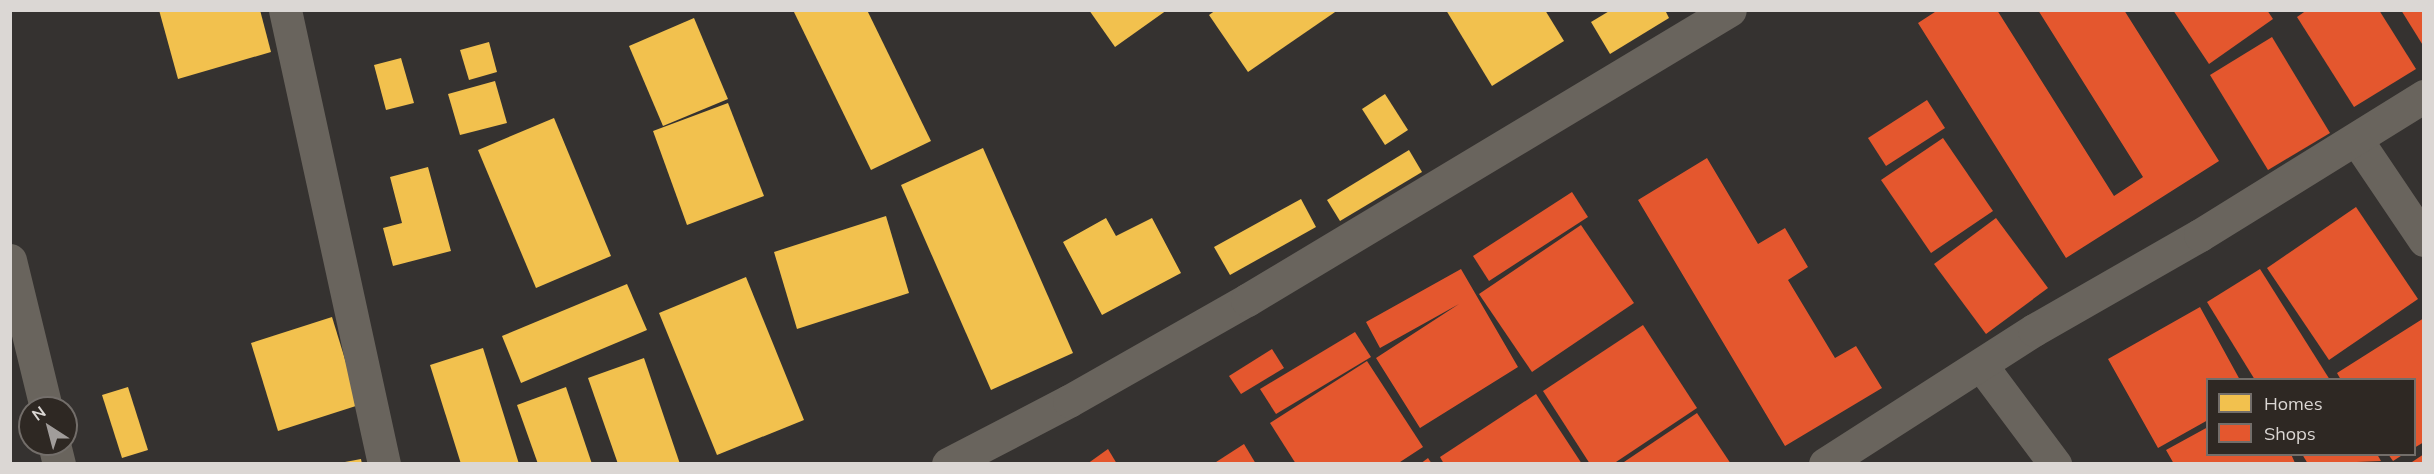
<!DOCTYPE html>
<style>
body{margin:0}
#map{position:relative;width:2434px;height:474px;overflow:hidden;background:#353230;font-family:Mulish,sans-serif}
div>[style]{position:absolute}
.homes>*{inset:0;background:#f2c14e}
.shops>*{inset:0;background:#e4572e}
.minor>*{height:33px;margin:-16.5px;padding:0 16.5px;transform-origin:16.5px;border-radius:16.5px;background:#69645d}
span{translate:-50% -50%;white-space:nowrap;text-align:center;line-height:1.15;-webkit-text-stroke:6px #2e2823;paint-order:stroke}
.frame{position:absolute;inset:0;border:12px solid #dbd7d4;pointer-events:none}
.legend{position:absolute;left:2206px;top:378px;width:210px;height:78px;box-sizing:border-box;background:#2e2823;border:2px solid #736e6a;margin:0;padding:8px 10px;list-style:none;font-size:18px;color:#dbd7d4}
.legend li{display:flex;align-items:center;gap:12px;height:30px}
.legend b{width:30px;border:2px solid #736e6a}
.north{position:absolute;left:18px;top:396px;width:60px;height:60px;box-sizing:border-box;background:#2e2823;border:2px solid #736e6a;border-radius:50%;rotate:324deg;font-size:16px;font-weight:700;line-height:24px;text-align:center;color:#dbd7d4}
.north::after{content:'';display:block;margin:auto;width:21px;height:27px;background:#a19d9b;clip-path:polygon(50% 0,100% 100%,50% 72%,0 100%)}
</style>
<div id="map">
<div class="homes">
<div style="clip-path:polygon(159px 10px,260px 10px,271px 52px,178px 79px)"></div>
<div style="clip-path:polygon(793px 10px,867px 10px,931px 141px,871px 170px)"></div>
<div style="clip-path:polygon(1089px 10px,1167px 10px,1115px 47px)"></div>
<div style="clip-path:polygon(1216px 10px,1338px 10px,1248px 72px,1209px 15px)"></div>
<div style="clip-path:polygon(1446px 10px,1545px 10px,1564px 41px,1492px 86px)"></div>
<div style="clip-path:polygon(1611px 10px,1665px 10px,1669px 18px,1610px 54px,1591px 22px)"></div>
<div style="clip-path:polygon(694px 18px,728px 99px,663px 126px,629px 46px)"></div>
<div style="clip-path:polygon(489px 42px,497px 72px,469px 80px,460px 50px)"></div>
<div style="clip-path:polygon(401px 58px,414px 103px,386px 110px,374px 65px)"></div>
<div style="clip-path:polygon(495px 81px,507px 123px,460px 135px,448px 94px)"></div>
<div style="clip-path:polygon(1385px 94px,1408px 130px,1385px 145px,1362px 109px)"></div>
<div style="clip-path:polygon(728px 103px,764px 196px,687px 225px,653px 131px)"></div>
<div style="clip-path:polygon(554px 118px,611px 256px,536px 288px,478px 150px)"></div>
<div style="clip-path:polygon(983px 148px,1073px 353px,991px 390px,901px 185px)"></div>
<div style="clip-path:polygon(1409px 150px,1422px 172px,1340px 221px,1327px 200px)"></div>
<div style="clip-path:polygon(428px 167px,451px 251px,393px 266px,383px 228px,402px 223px,390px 177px)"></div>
<div style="clip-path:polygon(1301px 199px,1316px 227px,1230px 275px,1214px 247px)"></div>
<div style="clip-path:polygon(886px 216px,909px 293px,797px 329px,774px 252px)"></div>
<div style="clip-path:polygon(1106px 218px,1116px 236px,1152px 218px,1181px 273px,1102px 315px,1063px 242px)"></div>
<div style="clip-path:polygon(746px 277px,804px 420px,717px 455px,659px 313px)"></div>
<div style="clip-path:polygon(627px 284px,647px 330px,521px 383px,502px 336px)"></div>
<div style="clip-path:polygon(332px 317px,359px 405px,278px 431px,251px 343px)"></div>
<div style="clip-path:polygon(483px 348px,519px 464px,461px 464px,430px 365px)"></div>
<div style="clip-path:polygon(644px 358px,680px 464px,618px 464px,588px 378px)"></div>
<div style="clip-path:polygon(128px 387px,148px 450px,122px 458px,102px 395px)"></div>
<div style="clip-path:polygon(566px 387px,592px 464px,538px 464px,517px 405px)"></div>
<div style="clip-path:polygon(361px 459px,362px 464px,345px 464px,345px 462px)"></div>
</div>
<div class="shops">
<div style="clip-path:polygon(1938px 10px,1997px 10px,2114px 196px,2143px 177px,2038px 10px,2124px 10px,2219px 161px,2066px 258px,1918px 23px)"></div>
<div style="clip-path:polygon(2173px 10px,2267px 10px,2273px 19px,2209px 64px)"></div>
<div style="clip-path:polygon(2307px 10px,2379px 10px,2416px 69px,2354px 107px,2297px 17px)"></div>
<div style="clip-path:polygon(2401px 10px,2424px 10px,2424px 47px)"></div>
<div style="clip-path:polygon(2272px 37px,2330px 133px,2268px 170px,2210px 75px)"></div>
<div style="clip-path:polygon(1927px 100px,1945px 128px,1886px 166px,1868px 138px)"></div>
<div style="clip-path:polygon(1943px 138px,1993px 211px,1931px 253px,1881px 180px)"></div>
<div style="clip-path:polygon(1707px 158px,1758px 244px,1785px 228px,1808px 267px,1788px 280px,1835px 358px,1856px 346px,1882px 388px,1785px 446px,1638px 200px)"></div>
<div style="clip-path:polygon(1572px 192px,1588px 217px,1489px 281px,1473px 256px)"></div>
<div style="clip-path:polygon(2356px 207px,2418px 299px,2329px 360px,2267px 268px)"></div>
<div style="clip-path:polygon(1996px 218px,2048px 288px,1986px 334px,1934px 264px)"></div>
<div style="clip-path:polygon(1581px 225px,1634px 303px,1532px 372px,1479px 294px)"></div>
<div style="clip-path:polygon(1461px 269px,1518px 367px,1420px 428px,1376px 358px,1459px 304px,1380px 348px,1366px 322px)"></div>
<div style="clip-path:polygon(2260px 269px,2330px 380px,2255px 380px,2207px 302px)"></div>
<div style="clip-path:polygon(2200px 307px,2240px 380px,2208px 380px,2208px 420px,2158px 448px,2108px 359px)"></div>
<div style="clip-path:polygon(2424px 318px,2424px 442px,2414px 448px,2414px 380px,2341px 380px,2337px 373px)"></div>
<div style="clip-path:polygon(1643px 325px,1697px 408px,1613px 464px,1590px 464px,1543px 391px)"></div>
<div style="clip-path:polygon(1355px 332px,1371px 357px,1276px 414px,1260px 389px)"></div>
<div style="clip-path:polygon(1272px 349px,1284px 368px,1241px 394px,1229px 376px)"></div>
<div style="clip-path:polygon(1367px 361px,1423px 447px,1397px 464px,1296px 464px,1270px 423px)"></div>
<div style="clip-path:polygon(1536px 394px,1582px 464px,1444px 464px,1440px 457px)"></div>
<div style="clip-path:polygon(1697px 413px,1731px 464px,1621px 464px)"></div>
<div style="clip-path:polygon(2208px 427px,2208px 454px,2291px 454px,2295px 463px,2174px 464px,2166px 450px)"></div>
<div style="clip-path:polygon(1244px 444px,1256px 464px,1213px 464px)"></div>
<div style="clip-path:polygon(1108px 449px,1117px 464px,1087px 464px)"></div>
<div style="clip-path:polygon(2302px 454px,2377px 454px,2381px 461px,2308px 464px)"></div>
<div style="clip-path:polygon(2388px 454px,2404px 454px,2393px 461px)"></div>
<div style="clip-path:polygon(2424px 454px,2424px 464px,2409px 464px)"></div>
<div style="clip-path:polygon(1428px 458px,1432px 464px,1420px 464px)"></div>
</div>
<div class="minor">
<div style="left:285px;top:10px;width:465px;rotate:77.7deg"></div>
<div style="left:2356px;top:139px;width:122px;rotate:56deg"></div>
<div style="left:10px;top:260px;width:152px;rotate:76.3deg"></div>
<div style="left:1981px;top:365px;width:124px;rotate:53.2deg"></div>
<div style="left:54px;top:444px;width:21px;rotate:76deg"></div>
<div style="left:948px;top:464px;width:136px;rotate:-27.5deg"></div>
<div style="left:1069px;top:401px;width:205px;rotate:-29.6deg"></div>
<div style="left:1247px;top:300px;width:563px;rotate:-30.98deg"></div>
<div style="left:1825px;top:464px;width:248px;rotate:-32.7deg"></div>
<div style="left:2034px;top:330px;width:191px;rotate:-29.8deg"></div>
<div style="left:2200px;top:235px;width:264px;rotate:-31.8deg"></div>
</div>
<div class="frame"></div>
<ul class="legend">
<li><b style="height:16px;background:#f2c14e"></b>Homes</li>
<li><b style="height:16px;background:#e4572e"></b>Shops</li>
</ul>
<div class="north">N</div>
</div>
